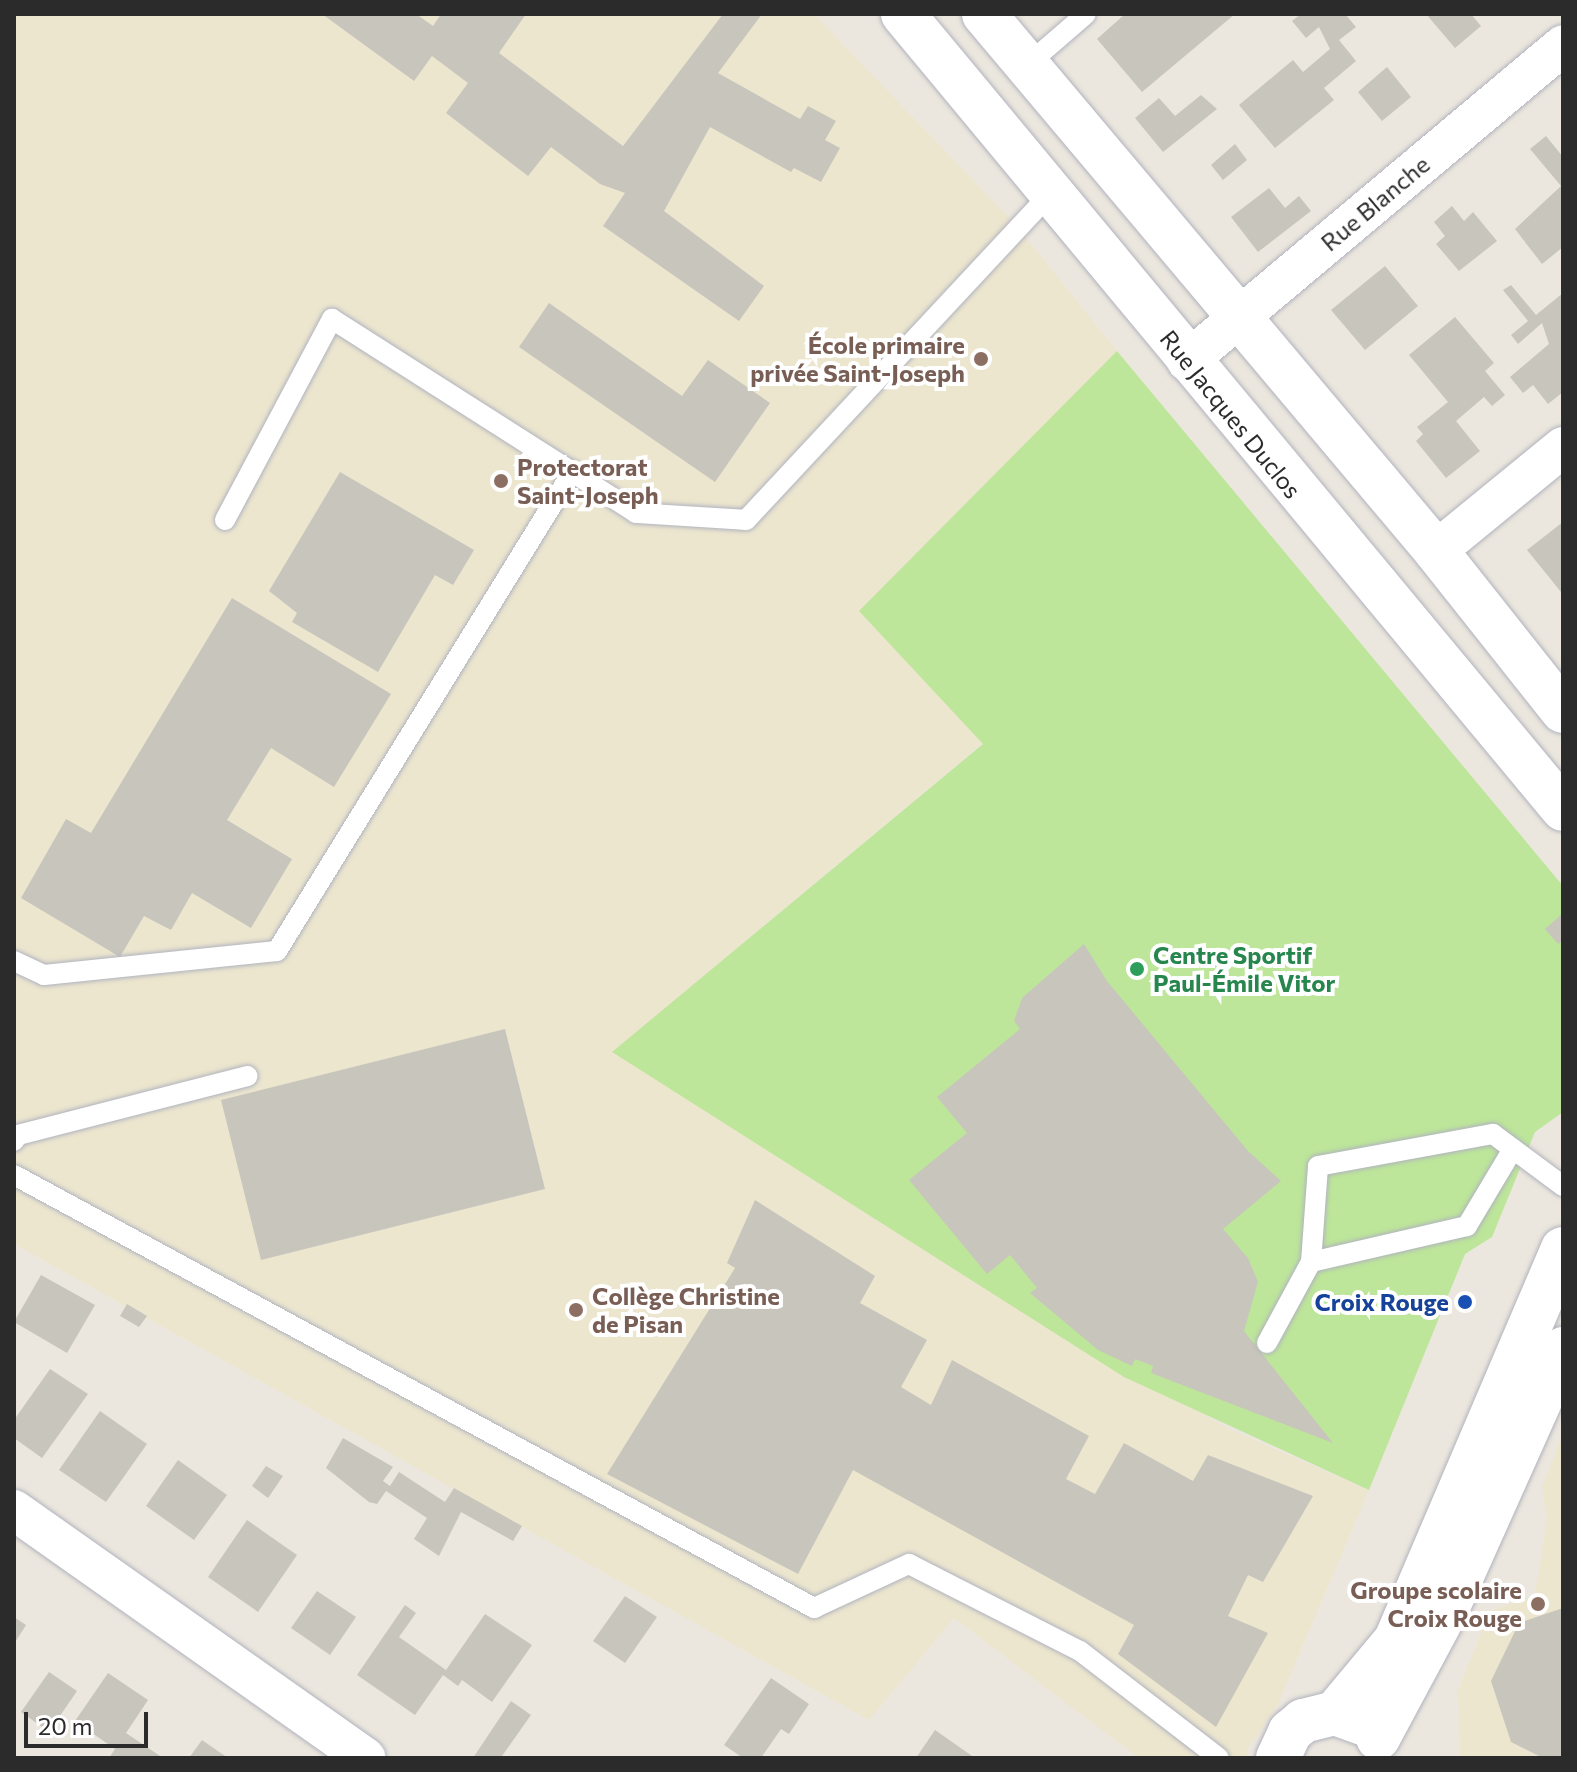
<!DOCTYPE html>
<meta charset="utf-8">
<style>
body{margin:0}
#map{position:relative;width:1577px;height:1772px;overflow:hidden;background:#ece7de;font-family:Commissioner,sans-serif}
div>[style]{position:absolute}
.education>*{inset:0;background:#ece6cf}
.pitch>*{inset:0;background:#bde69a}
.building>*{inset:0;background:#c8c5bc}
.roads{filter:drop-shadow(0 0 2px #b1b3be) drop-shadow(0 0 2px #b1b3be)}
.service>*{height:20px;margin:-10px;padding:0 10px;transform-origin:10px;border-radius:10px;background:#fff}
.minor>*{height:40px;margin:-20px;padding:0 20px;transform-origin:20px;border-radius:20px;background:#fff}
.tertiary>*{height:44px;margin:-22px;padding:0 22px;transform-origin:22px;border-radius:22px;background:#fff}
.secondary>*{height:44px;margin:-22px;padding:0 22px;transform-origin:22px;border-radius:22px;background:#fff}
.dots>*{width:22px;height:22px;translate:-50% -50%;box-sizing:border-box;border:4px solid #fff;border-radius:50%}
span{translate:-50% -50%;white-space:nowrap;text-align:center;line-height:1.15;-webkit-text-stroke:8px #fff;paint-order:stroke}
.street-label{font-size:24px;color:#2b2b2b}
.education-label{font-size:24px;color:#785e54;font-weight:700}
.right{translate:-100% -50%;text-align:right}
.left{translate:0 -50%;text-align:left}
.leisure-label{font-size:24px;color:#27864d;font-weight:700}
.transit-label{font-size:24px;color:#164399;font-weight:700}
.frame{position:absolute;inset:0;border:16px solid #2b2b2b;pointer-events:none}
.scale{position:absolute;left:24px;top:1712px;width:124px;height:36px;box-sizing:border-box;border:4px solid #2b2b2b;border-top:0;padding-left:10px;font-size:24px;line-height:28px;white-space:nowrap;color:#2b2b2b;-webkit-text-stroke:6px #fff;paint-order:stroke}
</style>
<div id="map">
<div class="education">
<div style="clip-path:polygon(14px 14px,814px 14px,1016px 225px,1117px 351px,859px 611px,983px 743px,612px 1052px,1225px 1427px,1369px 1490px,1278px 1704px,1247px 1749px,1247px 1758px,1139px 1758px,954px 1618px,869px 1720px,14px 1244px)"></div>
<div style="clip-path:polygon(1563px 1434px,1563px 1758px,1460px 1758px,1458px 1691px,1490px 1611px,1535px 1595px,1547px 1519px,1542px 1487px)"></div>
</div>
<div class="pitch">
<div style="clip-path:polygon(1117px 351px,1563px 886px,1563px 1112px,1535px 1132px,1492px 1237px,1465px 1254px,1369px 1490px,1124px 1377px,612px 1052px,983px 744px,859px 611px)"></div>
</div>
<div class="building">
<div style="clip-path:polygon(322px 14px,416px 14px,433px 26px,441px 14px,526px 14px,499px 53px,623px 146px,723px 14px,762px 14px,718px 73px,800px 119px,808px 106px,836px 121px,825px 140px,840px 148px,821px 182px,794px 168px,791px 172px,710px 127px,664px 211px,764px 286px,739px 321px,603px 226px,625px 193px,600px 184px,551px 147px,528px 176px,446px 113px,468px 83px,432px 56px,414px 81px)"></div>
<div style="clip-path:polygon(1125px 14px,1235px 14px,1142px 92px,1097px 39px)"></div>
<div style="clip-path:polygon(1301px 14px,1345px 14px,1356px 27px,1339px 40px,1356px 61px,1324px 88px,1334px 100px,1275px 148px,1239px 105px,1293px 60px,1303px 72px,1330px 49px,1319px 27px,1306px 38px,1292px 21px)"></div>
<div style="clip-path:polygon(1426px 14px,1471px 14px,1481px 26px,1455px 48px)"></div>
<div style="clip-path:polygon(1387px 67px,1411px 97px,1382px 121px,1358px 92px)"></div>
<div style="clip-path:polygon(1201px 95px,1217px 109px,1163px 152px,1135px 118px,1159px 98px,1175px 116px)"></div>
<div style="clip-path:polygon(1546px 136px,1563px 157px,1563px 247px,1542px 264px,1515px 229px,1561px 186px,1530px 149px)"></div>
<div style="clip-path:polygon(1235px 144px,1247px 160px,1223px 180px,1211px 165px)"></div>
<div style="clip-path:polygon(1269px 188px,1285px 208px,1299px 196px,1311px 211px,1258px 252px,1231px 217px)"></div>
<div style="clip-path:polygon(1452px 206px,1464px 221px,1473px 212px,1497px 241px,1459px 271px,1436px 244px,1445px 236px,1434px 222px)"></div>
<div style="clip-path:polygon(1385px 266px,1418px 306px,1365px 350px,1331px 310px)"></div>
<div style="clip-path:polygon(1511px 285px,1536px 315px,1563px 293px,1563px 392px,1548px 404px,1533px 385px,1523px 393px,1510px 377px,1549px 344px,1542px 323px,1518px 344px,1511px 335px,1528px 321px,1503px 290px)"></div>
<div style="clip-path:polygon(549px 303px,682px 396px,708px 360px,770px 403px,715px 482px,519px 347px)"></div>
<div style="clip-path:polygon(1455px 317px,1494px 363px,1485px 371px,1505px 395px,1492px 406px,1484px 397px,1456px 421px,1480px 451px,1446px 478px,1416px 441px,1423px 434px,1417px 427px,1448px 402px,1409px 355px)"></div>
<div style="clip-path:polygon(340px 472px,474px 550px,453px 585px,435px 575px,378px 672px,292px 622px,297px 613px,269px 591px)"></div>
<div style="clip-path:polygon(1563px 522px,1563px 590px,1561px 592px,1527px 550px)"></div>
<div style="clip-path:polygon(232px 598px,391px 694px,334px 787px,271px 748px,227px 820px,292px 859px,251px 928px,192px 893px,171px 930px,144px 916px,120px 957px,21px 898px,66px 819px,91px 833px)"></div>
<div style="clip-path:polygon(1563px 913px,1563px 940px,1558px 944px,1545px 929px)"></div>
<div style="clip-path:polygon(1084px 944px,1107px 981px,1248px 1151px,1281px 1181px,1223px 1229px,1248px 1258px,1258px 1282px,1244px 1331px,1333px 1443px,1151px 1373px,1153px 1366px,1135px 1359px,1132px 1366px,1098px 1350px,1030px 1293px,1037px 1288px,1010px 1255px,987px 1274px,909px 1180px,967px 1133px,937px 1097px,1020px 1029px,1014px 1021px,1022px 998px)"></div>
<div style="clip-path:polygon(505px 1029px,545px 1189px,261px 1260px,221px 1100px)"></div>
<div style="clip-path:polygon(755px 1200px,875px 1276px,860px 1303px,927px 1340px,901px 1387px,931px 1405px,952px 1360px,1089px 1436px,1066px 1479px,1095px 1494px,1124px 1443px,1193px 1481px,1208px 1455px,1313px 1496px,1263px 1582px,1248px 1575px,1228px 1616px,1268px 1633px,1216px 1727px,1118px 1654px,1134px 1625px,853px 1470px,798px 1574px,607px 1474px,735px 1268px,727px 1263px)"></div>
<div style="clip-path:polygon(41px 1275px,95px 1305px,67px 1353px,14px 1322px)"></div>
<div style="clip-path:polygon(127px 1304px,147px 1316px,139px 1327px,120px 1316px)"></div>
<div style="clip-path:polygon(50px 1369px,88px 1394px,42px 1458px,14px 1438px,14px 1420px)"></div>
<div style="clip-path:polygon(100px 1411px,147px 1444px,106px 1502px,59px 1470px)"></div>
<div style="clip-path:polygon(343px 1438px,393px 1467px,383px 1481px,390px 1486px,399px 1472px,445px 1502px,454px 1488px,522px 1526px,513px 1541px,461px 1512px,439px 1556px,414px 1539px,427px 1518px,386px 1491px,377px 1504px,369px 1502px,326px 1468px)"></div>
<div style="clip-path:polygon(178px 1460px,227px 1495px,194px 1540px,146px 1506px)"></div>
<div style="clip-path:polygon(266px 1466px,283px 1476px,268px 1498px,252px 1486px)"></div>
<div style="clip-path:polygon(247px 1520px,297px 1555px,258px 1612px,208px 1577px)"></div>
<div style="clip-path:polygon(317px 1591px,356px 1617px,330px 1655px,291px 1628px)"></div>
<div style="clip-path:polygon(625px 1596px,657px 1617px,625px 1663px,593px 1641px)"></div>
<div style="clip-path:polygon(405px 1605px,416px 1613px,399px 1637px,446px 1670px,485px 1614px,532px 1645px,492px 1702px,462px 1680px,458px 1686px,443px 1675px,415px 1715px,357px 1675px)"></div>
<div style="clip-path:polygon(1563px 1608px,1563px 1758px,1543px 1758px,1511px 1742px,1491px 1681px,1519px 1623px)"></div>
<div style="clip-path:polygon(14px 1617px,26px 1625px,14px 1644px)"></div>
<div style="clip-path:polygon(49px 1672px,77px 1691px,49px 1732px,21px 1712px)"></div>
<div style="clip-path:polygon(108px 1673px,148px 1700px,126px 1733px,163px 1758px,109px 1758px,115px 1749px,75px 1721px)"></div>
<div style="clip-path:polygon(771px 1678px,809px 1704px,789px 1734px,781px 1729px,761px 1758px,743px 1758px,724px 1745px)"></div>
<div style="clip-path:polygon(511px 1701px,531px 1715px,502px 1756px,473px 1758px)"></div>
<div style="clip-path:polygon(935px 1730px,975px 1758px,916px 1758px)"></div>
<div style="clip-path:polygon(202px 1740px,228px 1758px,189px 1758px)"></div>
</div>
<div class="roads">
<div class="service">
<div style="left:1026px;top:66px;width:79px;rotate:-40.9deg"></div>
<div style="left:225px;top:520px;width:228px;rotate:-62deg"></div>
<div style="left:332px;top:319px;width:361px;rotate:32.5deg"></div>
<div style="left:636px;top:513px;width:110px;rotate:3.6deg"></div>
<div style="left:746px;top:520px;width:447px;rotate:-47deg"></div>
<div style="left:14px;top:961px;width:33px;rotate:25deg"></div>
<div style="left:44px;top:975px;width:234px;rotate:-5.9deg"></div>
<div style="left:277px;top:951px;width:564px;rotate:-58.34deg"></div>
<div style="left:14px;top:1141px;width:7px;rotate:-56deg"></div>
<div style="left:18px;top:1135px;width:237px;rotate:-14.4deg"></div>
<div style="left:1513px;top:1149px;width:90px;rotate:120.9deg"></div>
<div style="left:1467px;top:1226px;width:160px;rotate:167deg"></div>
<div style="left:1311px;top:1262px;width:96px;rotate:-85.8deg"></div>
<div style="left:1318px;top:1166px;width:178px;rotate:-10.4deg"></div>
<div style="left:1493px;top:1134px;width:87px;rotate:36.6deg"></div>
<div style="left:14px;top:1175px;width:910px;rotate:28.42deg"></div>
<div style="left:814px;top:1608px;width:105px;rotate:-24.9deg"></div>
<div style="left:909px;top:1564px;width:192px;rotate:27deg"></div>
<div style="left:1080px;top:1651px;width:175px;rotate:37.6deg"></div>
<div style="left:1267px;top:1343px;width:92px;rotate:-61.5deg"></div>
</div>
<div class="minor">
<div style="left:1187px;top:361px;width:491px;rotate:-40deg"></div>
<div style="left:1436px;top:551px;width:164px;rotate:-39.3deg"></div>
<div style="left:14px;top:1510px;width:430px;rotate:35.2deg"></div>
</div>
<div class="tertiary">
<div style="left:1335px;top:1713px;width:95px;rotate:-50.1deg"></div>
<div style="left:1396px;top:1640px;width:425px;rotate:-66.9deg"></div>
<div style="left:1378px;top:1738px;width:144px;rotate:-61.8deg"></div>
<div style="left:1446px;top:1611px;width:287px;rotate:-65.9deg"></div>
<div style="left:1278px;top:1758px;width:29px;rotate:-65deg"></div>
<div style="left:1290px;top:1732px;width:17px;rotate:-40deg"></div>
<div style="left:1303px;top:1721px;width:33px;rotate:-14deg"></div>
<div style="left:1335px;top:1713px;width:30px;rotate:20deg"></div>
</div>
<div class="secondary">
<div style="left:903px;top:14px;width:1033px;rotate:50.3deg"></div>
<div style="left:984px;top:14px;width:702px;rotate:49.91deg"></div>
<div style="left:1436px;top:551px;width:204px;rotate:51.6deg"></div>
</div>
</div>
<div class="dots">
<div style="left:981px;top:359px;background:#8d6e63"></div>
<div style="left:501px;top:481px;background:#8d6e63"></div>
<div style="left:1137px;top:969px;background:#2e9e5b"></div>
<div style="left:1465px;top:1302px;background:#1a4fb4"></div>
<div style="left:576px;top:1310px;background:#8d6e63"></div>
<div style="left:1538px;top:1604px;background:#8d6e63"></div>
</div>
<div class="street-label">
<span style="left:1375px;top:203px;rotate:-40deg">Rue Blanche</span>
<span style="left:1231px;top:414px;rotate:51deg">Rue Jacques Duclos</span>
</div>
<div class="education-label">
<span class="right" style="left:965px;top:359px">École primaire<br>privée Saint-Joseph</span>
<span class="left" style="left:517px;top:481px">Protectorat<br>Saint-Joseph</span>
<span class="left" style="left:592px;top:1310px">Collège Christine<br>de Pisan</span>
<span class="right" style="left:1522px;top:1604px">Groupe scolaire<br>Croix Rouge</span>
</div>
<div class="leisure-label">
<span class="left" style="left:1153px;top:969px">Centre Sportif<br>Paul-Émile Vitor</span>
</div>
<div class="transit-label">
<span class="right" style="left:1449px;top:1302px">Croix Rouge</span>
</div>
<div class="frame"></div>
<div class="scale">20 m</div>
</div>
